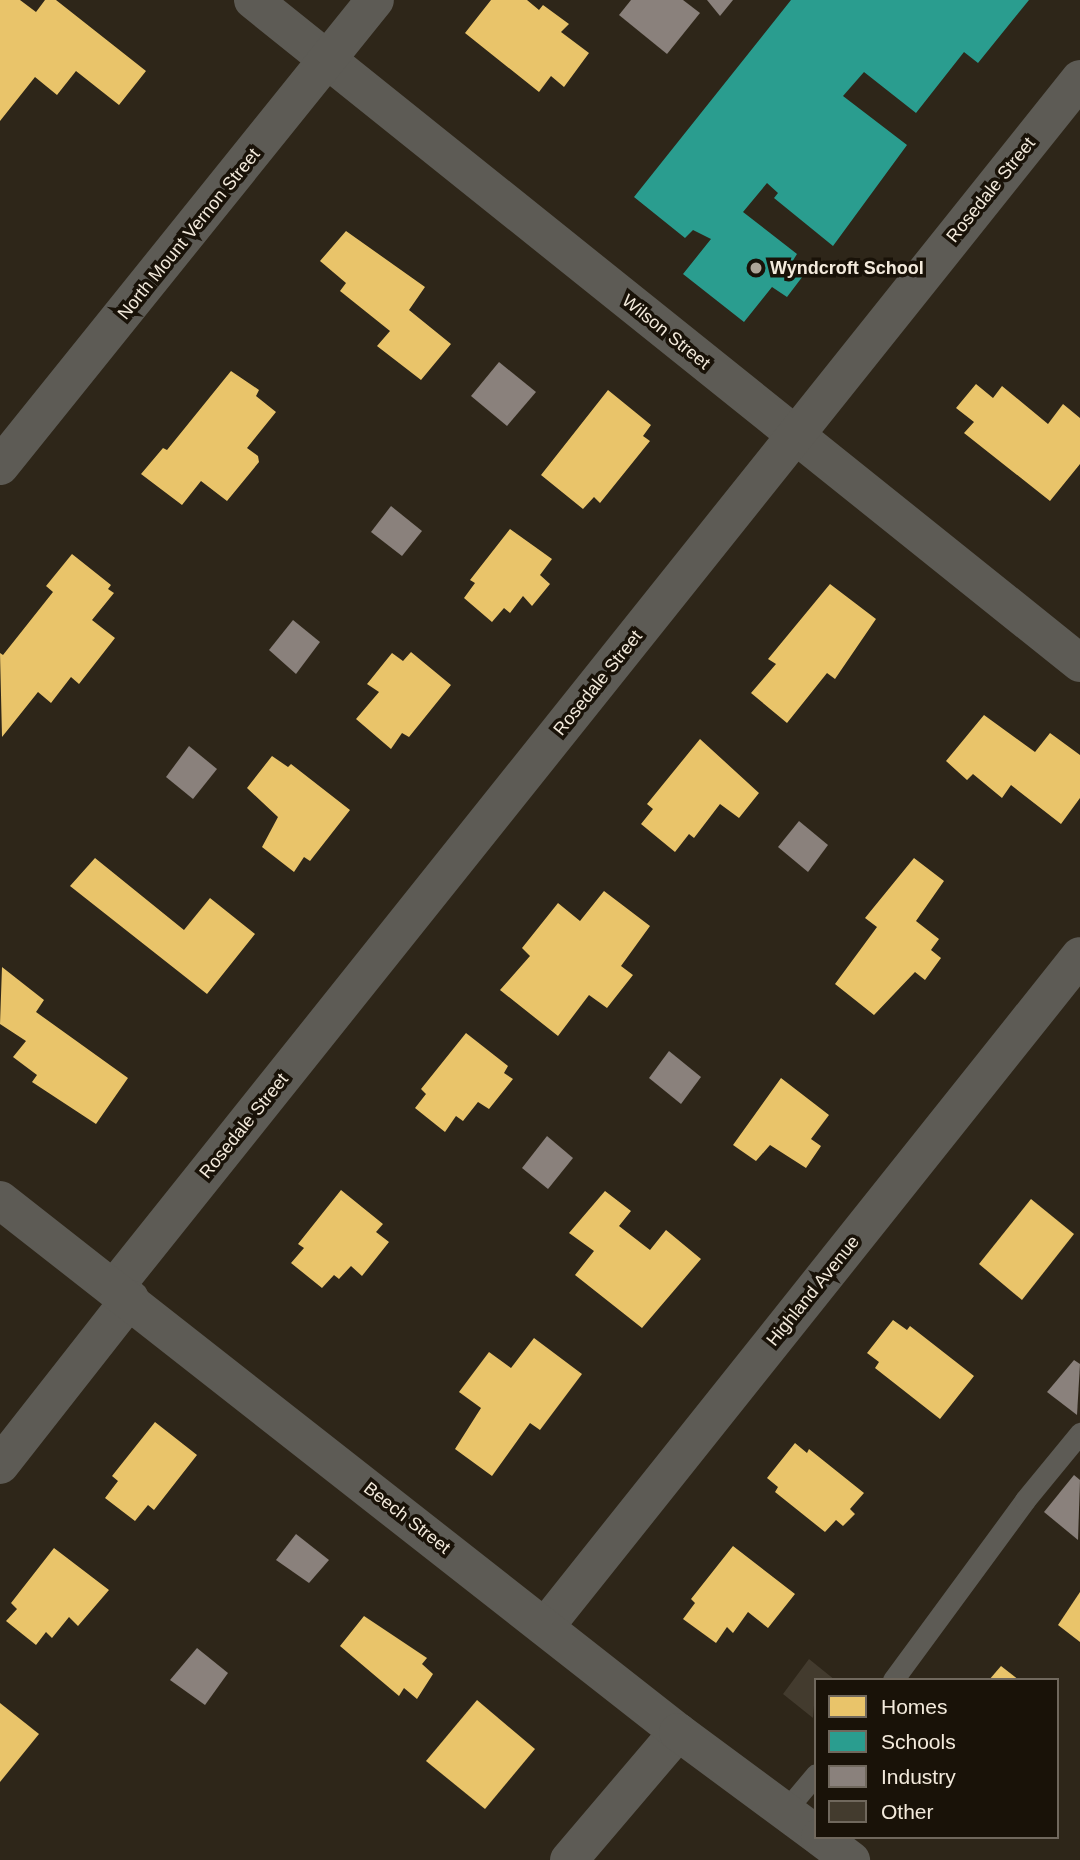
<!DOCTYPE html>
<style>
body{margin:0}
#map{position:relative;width:1080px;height:1860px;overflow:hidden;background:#2e2619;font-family:Arial,sans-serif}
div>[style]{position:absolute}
.homes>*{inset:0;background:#e9c46a}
.schools>*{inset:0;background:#2a9d8f}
.industry>*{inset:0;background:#8a817c}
.building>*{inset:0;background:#433b2e}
.service>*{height:21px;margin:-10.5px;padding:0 10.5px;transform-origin:10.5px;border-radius:10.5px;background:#5d5b55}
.minor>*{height:38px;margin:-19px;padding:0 19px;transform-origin:19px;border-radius:19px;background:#5d5b55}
.tertiary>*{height:38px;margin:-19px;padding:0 19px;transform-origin:19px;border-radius:19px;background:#5d5b55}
.dots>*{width:19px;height:19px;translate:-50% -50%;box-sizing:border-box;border:4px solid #191208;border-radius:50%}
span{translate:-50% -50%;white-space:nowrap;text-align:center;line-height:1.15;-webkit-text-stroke:7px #191208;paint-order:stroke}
.street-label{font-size:18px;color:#f3eadc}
.poi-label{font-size:18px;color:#f3eadc;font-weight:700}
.left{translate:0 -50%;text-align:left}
.legend{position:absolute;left:814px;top:1678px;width:245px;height:161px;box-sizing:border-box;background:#191208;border:2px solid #70685d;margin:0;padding:9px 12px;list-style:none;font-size:21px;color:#f3eadc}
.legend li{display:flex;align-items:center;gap:14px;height:35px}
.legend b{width:35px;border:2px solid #70685d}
</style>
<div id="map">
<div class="homes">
<div style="clip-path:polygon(0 0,20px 0,36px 12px,45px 0,56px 0,146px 71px,119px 105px,76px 71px,57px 95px,35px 77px,0 121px)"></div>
<div style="clip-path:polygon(491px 0,527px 0,539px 10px,543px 5px,569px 24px,561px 32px,589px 53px,564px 87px,551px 76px,539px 92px,465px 33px)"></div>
<div style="clip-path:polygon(346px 231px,425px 287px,409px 310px,451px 344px,421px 380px,377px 346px,390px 331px,340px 291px,346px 283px,320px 261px)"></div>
<div style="clip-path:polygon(231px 371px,259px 390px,256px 396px,276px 412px,247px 448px,258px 456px,259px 462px,227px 501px,201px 481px,182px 505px,141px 474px,163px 448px,167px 450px)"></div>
<div style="clip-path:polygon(976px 384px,993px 398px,1002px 386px,1048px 424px,1063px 404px,1080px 418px,1080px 464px,1050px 501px,964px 433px,974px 422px,956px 408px)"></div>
<div style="clip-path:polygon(608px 390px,651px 425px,643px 436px,650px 441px,600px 503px,594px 497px,583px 509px,541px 475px)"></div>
<div style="clip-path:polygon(510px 529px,552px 559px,540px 575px,550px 584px,532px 606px,523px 596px,510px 613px,504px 608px,492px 622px,464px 598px,475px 583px,470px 580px)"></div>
<div style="clip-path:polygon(72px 554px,111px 585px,108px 589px,114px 593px,92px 620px,115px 638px,79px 684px,71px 677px,51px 703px,38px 692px,2px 737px,0 653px,3px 655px,53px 592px,46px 586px)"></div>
<div style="clip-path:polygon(830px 584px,876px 619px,835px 679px,827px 673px,787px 723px,751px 693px,776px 664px,768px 659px)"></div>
<div style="clip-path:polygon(411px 652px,451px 685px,409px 737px,402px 733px,391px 749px,356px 719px,379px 692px,367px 684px,392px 653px,403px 661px)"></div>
<div style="clip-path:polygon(984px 715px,1035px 752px,1050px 733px,1080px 755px,1080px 798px,1061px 824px,1011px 785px,1002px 798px,973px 774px,967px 780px,946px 761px)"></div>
<div style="clip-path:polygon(700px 739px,759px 793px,739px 818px,720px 804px,694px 838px,689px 834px,675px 852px,641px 824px,653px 809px,647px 804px)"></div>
<div style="clip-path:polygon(272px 756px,288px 767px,291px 764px,350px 810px,310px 861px,304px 857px,294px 872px,262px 847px,278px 817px,247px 788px)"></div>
<div style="clip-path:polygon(95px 858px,184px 930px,210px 898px,255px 934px,207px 994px,70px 886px)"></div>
<div style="clip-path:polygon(914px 858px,944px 881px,916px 921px,939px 939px,931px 950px,941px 958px,925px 980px,915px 972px,874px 1015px,835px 984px,877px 927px,865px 918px)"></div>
<div style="clip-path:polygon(604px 891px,650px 926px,621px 966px,633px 975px,607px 1008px,589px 995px,558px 1036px,500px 990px,530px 956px,522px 948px,558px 903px,580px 921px)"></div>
<div style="clip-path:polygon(2px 967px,44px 1000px,36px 1012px,128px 1078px,96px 1124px,32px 1082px,37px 1075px,13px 1057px,26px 1041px,0 1024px)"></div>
<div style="clip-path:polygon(466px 1033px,508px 1066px,504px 1073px,513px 1079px,489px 1109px,478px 1102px,463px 1121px,456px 1116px,445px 1132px,415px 1108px,426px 1094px,421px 1089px)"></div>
<div style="clip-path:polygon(781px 1078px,829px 1115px,811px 1139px,821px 1146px,806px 1168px,770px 1145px,756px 1161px,733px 1145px)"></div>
<div style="clip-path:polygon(341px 1190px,383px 1224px,376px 1232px,389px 1242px,362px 1276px,351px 1266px,339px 1279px,334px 1275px,322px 1288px,291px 1263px,304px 1248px,298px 1244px)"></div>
<div style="clip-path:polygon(605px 1191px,631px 1211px,619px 1226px,650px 1250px,666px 1230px,701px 1259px,642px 1328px,575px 1275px,594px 1251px,569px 1233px)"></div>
<div style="clip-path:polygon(1031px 1199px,1074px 1234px,1022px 1300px,979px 1264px)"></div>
<div style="clip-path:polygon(893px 1320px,907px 1330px,910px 1326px,974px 1376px,940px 1419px,875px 1368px,879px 1362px,867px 1353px)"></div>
<div style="clip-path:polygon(534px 1338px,582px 1374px,540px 1430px,530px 1423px,492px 1476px,455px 1449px,481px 1408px,459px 1392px,489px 1352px,511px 1368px)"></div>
<div style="clip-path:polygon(155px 1422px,197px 1455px,154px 1510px,148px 1505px,135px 1521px,105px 1498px,118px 1481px,112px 1476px)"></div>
<div style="clip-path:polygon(795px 1443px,807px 1453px,809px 1449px,864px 1493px,850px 1509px,855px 1514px,843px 1526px,836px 1520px,825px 1532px,775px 1492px,778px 1487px,767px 1478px)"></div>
<div style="clip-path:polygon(733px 1546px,795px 1594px,768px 1628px,748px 1612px,733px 1633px,727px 1627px,716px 1643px,683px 1619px,695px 1603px,691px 1599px)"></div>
<div style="clip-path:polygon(54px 1548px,109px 1590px,78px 1626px,69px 1617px,52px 1638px,46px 1632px,36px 1645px,6px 1621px,17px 1609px,11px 1603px)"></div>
<div style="clip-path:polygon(1080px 1592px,1080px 1642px,1058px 1625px)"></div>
<div style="clip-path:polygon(364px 1616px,427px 1658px,422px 1664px,433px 1674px,417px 1699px,404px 1688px,399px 1696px,340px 1646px)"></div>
<div style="clip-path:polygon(1001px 1666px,1019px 1680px,989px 1680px)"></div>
<div style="clip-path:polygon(477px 1700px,535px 1749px,485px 1809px,426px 1761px)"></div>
<div style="clip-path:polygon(0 1703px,39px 1734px,0 1782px)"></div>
</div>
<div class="schools">
<div style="clip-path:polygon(791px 0,1029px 0,978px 63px,964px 52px,916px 113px,864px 72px,843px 96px,907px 145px,833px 246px,774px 198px,778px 193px,767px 183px,743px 212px,797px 254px,792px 262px,806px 272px,787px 297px,772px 287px,744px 322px,683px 274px,711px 239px,693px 230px,685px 238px,634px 197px)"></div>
</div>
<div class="industry">
<div style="clip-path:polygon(631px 0,683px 0,700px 13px,667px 54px,619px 15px)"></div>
<div style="clip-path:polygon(707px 0,733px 0,720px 16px)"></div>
<div style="clip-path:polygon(499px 362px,536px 392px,507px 426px,471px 396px)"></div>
<div style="clip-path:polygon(391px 506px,422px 531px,402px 556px,371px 532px)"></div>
<div style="clip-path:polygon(293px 620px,320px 642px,296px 674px,269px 650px)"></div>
<div style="clip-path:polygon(189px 746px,217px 769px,193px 799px,166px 777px)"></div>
<div style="clip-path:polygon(799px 821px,828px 845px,808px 872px,778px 847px)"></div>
<div style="clip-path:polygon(669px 1051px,701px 1077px,681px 1104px,649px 1078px)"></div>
<div style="clip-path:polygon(547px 1136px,573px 1158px,548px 1189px,522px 1168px)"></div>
<div style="clip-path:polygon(1074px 1360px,1080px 1364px,1077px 1415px,1047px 1392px)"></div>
<div style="clip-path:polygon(1074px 1475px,1080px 1480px,1078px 1540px,1044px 1512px)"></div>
<div style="clip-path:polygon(296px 1534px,329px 1560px,309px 1583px,276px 1560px)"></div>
<div style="clip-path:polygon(197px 1648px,228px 1673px,205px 1705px,170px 1680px)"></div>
</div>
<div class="building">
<div style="clip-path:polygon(809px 1659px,835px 1680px,816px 1680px,813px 1718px,783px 1694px)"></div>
</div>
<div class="service">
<div style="left:893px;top:1680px;width:223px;rotate:-53.7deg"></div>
<div style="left:1025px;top:1500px;width:87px;rotate:-50.6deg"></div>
<div style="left:785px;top:1811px;width:48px;rotate:-50deg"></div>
</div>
<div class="minor">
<div style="left:253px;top:0;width:1060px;rotate:38.72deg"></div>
<div style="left:0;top:466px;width:598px;rotate:-51.18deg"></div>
<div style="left:115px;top:1287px;width:1546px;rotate:-51.38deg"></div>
<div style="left:0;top:1465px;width:211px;rotate:-51.9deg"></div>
<div style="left:545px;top:1627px;width:858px;rotate:-51.43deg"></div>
<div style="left:569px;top:1860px;width:168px;rotate:-49.6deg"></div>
</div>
<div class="tertiary">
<div style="left:0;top:1200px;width:862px;rotate:38.12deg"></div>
<div style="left:678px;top:1732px;width:172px;rotate:36.5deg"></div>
<div style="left:820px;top:1837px;width:39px;rotate:37deg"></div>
</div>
<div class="dots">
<div style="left:756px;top:268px;background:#aea598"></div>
</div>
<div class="street-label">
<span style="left:991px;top:190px;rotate:-51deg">Rosedale Street</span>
<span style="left:189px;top:234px;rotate:-51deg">North Mount Vernon Street</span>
<span style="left:666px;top:332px;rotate:39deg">Wilson Street</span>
<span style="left:598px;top:683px;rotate:-51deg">Rosedale Street</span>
<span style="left:244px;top:1126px;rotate:-51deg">Rosedale Street</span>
<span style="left:813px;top:1291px;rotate:-51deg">Highland Avenue</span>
<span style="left:407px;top:1518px;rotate:38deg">Beech Street</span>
</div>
<div class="poi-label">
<span class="left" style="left:770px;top:268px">Wyndcroft School</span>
</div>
<ul class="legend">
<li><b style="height:19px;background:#e9c46a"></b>Homes</li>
<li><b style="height:19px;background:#2a9d8f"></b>Schools</li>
<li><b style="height:19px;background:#8a817c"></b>Industry</li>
<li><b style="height:19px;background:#433b2e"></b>Other</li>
</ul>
</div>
